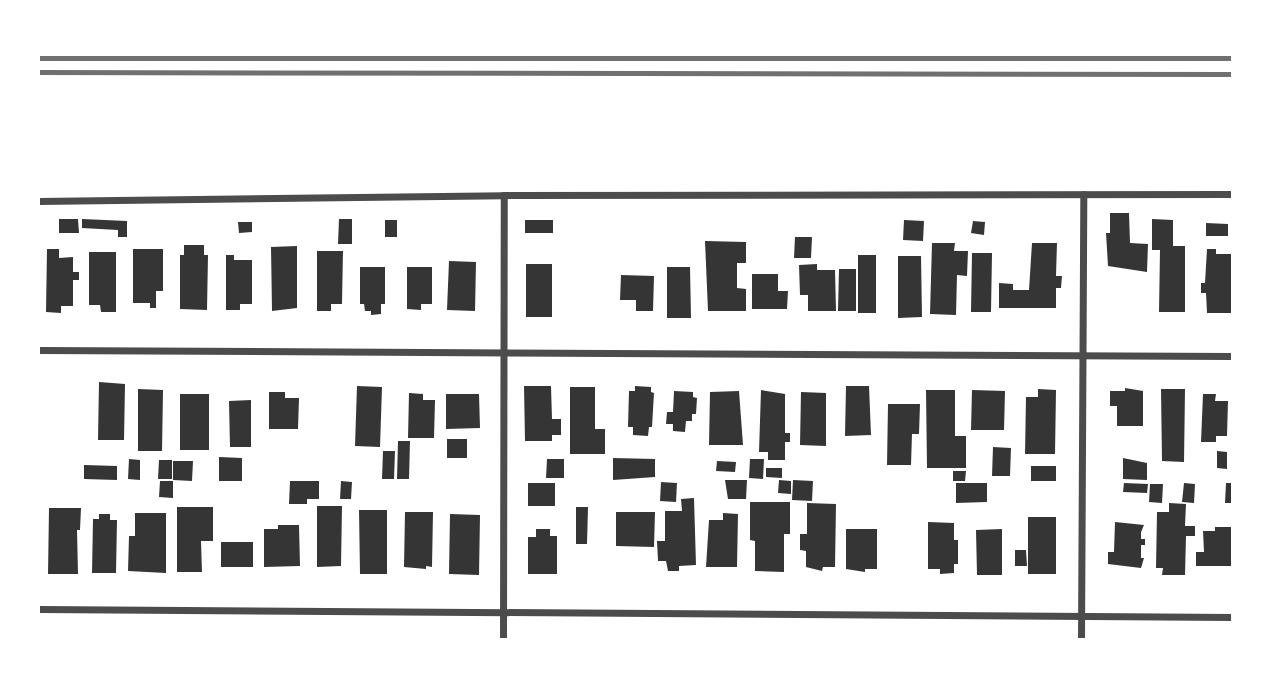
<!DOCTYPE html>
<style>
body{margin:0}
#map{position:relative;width:1271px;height:678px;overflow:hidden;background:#fff;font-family:Signika,sans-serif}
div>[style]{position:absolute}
.building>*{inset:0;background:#353535}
.minor>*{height:7px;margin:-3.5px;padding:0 3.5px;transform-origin:3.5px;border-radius:3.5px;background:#4c4c4c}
.rail>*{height:5px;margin:-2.5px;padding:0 2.5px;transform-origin:2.5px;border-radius:2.5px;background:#707070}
span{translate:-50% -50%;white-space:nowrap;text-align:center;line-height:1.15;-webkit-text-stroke:7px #fff;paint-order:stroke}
.frame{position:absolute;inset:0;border:40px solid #fff;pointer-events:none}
</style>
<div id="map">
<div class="building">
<div style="clip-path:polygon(1110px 213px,1129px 213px,1130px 243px,1148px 244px,1147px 272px,1108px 266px,1106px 233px,1110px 233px)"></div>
<div style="clip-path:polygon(59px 219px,78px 219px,79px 233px,59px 233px)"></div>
<div style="clip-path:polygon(82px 219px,127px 221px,127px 237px,118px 237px,118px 230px,82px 228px)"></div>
<div style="clip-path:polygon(339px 219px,352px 219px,352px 244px,338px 244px)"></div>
<div style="clip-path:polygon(1152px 219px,1173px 220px,1173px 246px,1185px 246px,1185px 312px,1159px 312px,1160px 250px,1152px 250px)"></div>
<div style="clip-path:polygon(385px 220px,397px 220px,397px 237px,385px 237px)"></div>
<div style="clip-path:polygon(525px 220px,553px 220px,553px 233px,525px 233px)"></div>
<div style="clip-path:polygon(904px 220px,924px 221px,923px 241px,903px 240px)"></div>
<div style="clip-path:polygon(973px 221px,985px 222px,984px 235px,971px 233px)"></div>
<div style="clip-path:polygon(238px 222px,252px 222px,252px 232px,239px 233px)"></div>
<div style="clip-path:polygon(1206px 223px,1228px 224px,1228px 236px,1206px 236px)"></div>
<div style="clip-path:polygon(795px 237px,812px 237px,811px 258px,794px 258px)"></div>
<div style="clip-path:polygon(705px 241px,746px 242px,746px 263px,737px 263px,737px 288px,746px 289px,746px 311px,708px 311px)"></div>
<div style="clip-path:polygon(932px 243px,955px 243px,954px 251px,968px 251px,967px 276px,957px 275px,956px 315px,930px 314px)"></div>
<div style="clip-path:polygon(1032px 243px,1057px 243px,1056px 276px,1062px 276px,1061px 288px,1056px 288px,1056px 308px,999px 308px,999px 283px,1013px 284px,1013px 290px,1029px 290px)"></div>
<div style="clip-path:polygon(184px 245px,204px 245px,204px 255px,208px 255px,207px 310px,180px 309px,180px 255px,184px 255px)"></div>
<div style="clip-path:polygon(297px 246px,297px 308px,272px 311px,271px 247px)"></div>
<div style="clip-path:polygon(47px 249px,59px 249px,59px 258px,73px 257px,73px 272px,79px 272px,79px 280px,73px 280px,73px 306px,61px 306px,61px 313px,46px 312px)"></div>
<div style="clip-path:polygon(133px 249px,163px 249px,163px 291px,156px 291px,156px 308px,150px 308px,150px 303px,133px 303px)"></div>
<div style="clip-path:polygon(1207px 249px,1216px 249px,1216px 254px,1232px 254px,1232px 313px,1207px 313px,1206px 293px,1201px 293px,1201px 283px,1205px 283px)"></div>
<div style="clip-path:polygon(317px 251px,343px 251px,342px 304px,331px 304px,331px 311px,317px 311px)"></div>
<div style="clip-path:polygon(89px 252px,116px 252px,116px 312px,101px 312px,100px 305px,89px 305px)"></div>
<div style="clip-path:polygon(972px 253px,992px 253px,991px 312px,971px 312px)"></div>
<div style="clip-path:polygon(226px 255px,234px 255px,234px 260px,252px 260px,252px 304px,240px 304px,240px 310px,226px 310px)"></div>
<div style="clip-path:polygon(858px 255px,876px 255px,876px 313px,858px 313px)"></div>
<div style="clip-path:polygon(898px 256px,921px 256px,922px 317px,898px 318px)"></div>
<div style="clip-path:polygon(449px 261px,476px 262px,475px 311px,447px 310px)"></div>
<div style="clip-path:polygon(526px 264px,552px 264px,552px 317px,526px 317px)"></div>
<div style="clip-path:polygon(817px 264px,817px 270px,835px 270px,836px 311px,808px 311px,808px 295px,800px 295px,799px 265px)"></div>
<div style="clip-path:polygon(360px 267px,385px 267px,385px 304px,381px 304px,381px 314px,371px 315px,371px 311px,365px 311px,364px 304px,360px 304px)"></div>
<div style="clip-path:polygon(407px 267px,432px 267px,432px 304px,421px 304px,421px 310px,407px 309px)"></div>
<div style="clip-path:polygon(667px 267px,690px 267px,691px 318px,667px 318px)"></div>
<div style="clip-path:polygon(839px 269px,856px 269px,856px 311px,838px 311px)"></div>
<div style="clip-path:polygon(752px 274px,778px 274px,778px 291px,788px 291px,787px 309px,752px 309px)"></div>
<div style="clip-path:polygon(621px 275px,654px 276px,653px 311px,636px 311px,636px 300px,620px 300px)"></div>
<div style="clip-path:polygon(99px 382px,125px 384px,124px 440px,98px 440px)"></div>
<div style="clip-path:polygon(357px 386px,382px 387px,380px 447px,355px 446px)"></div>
<div style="clip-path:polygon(524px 386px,551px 386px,552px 419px,561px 419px,561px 435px,552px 435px,552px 441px,525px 441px)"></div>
<div style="clip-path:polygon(635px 386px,651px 387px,651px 392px,654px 393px,652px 427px,649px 427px,648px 436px,633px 435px,633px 427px,628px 427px,629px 391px,635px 391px)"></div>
<div style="clip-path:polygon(846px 386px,869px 386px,871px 435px,845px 436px)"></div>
<div style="clip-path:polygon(570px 387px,595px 387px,595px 429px,605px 429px,605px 454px,570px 454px)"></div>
<div style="clip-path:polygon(1125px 388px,1143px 391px,1143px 426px,1117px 426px,1117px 406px,1110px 406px,1110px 391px,1125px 391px)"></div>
<div style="clip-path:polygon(138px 389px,163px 390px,162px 451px,138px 451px)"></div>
<div style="clip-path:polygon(1038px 389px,1056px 390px,1055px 454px,1025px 454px,1026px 397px,1038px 397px)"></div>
<div style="clip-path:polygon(1161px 389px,1185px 389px,1184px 462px,1162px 461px)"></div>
<div style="clip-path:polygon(761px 390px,785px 394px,785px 433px,790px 433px,790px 442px,785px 442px,785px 460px,768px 460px,768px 452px,759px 452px)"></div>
<div style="clip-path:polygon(926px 390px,955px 390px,955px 436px,966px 436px,966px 468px,927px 468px)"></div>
<div style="clip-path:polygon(972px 390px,1005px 391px,1004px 430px,971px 430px)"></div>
<div style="clip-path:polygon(674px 391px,693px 392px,693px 397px,697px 398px,696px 414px,692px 414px,692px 421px,686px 421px,685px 432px,673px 431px,673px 424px,666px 424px,667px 412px,673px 412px)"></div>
<div style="clip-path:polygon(739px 391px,743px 445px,709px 445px,710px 392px)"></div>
<div style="clip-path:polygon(269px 392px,285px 392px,285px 398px,299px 398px,298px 429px,269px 429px)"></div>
<div style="clip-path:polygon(801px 392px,826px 393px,826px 446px,800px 445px)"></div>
<div style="clip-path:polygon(409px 393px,423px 394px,423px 400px,435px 400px,434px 438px,408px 438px)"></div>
<div style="clip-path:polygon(180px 394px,209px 394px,209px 450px,180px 450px)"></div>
<div style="clip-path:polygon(446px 394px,479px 394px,480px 428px,446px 429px)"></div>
<div style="clip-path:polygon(1203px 394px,1216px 394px,1215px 401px,1228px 401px,1227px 436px,1216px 436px,1216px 442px,1201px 442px)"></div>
<div style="clip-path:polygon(251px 400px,251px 447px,230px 447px,229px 401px)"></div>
<div style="clip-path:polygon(888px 404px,920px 404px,919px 434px,912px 434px,911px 465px,887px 465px)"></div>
<div style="clip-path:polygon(447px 439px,467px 439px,467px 458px,447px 458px)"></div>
<div style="clip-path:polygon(398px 441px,410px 441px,409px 479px,397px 479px)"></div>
<div style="clip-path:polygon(993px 447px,1011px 448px,1010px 476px,992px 476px)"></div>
<div style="clip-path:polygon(383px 451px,395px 451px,394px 479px,382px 479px)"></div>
<div style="clip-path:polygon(1217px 451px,1227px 452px,1227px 469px,1217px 468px)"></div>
<div style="clip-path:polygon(219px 457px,242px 458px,242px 481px,219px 481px)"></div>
<div style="clip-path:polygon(613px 458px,655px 459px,655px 477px,613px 480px)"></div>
<div style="clip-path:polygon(1123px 458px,1147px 463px,1147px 480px,1123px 479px)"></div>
<div style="clip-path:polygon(129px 459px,140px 460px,140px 480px,128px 479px)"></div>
<div style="clip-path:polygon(547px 459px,564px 459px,564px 478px,546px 478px)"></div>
<div style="clip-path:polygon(750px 459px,764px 459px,763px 479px,749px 478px)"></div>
<div style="clip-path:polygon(159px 460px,172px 460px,172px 479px,158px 479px)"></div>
<div style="clip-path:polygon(173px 461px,193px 461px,192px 481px,173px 480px)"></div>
<div style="clip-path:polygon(717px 461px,736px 462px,735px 472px,716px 471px)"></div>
<div style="clip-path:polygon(84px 465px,117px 466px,117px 480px,84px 479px)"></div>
<div style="clip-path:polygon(1031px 466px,1056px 466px,1056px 481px,1031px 481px)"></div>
<div style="clip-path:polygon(766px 468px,782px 468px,782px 478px,766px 477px)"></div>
<div style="clip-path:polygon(953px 471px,966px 471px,965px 481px,953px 481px)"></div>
<div style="clip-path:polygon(725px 480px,747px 480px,746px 499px,728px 499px)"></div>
<div style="clip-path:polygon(779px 480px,791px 481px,791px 494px,778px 493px)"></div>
<div style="clip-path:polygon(793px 480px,813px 481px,812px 501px,792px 500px)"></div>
<div style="clip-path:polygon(160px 481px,173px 481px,173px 498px,159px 497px)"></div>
<div style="clip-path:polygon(290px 481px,319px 481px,319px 499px,307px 499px,307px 504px,289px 504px)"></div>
<div style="clip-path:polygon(341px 481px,352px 482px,351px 499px,340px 499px)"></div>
<div style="clip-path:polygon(661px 482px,677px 483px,676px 502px,660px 501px)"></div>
<div style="clip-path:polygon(528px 483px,555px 483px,555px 506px,528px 506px)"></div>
<div style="clip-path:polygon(956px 483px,987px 483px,987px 502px,956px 503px)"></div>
<div style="clip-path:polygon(1124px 483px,1148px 484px,1147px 493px,1123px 492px)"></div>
<div style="clip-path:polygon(1184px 483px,1195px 484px,1194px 503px,1182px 502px)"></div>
<div style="clip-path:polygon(1226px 483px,1232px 483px,1232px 503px,1225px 503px)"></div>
<div style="clip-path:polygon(1150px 484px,1163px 484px,1162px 503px,1149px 502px)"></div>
<div style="clip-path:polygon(694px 498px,696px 565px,679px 566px,679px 571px,668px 571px,666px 561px,658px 561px,657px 541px,665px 541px,665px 511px,682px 511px,681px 499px)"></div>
<div style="clip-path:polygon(750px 502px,790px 502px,790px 534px,784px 534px,784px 572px,755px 571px,755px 541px,750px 540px)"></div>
<div style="clip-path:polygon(807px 503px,836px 504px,835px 567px,823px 567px,822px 571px,806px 567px,806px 551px,800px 550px,800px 534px,807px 534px)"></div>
<div style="clip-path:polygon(1169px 503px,1186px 504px,1185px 526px,1195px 526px,1195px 536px,1186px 536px,1185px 575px,1162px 575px,1163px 568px,1156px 568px,1157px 512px,1169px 512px)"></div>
<div style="clip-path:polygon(317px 506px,342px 506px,341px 566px,317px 567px)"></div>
<div style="clip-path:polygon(177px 507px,213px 507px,213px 541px,201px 541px,202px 572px,177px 572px)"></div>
<div style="clip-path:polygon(576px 507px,588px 507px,587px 544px,576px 544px)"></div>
<div style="clip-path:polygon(49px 508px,81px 508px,80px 530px,77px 530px,78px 574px,48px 574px)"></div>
<div style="clip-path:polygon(359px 510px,387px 510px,387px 574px,360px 574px)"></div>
<div style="clip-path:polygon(405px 512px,433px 512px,432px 567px,426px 566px,426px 569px,404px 567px)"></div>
<div style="clip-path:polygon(616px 512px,655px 512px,654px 547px,616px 546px)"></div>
<div style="clip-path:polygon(135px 513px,166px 513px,166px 573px,128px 571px,129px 536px,135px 536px)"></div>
<div style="clip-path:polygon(723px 513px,738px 514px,737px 567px,706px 567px,709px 520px,723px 520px)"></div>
<div style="clip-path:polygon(99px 514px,110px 514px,110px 520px,117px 520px,116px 573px,92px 573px,93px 519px,99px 519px)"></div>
<div style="clip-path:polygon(450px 514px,480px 515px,479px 575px,449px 574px)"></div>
<div style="clip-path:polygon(1028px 517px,1056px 517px,1056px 574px,1028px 574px)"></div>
<div style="clip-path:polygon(928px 522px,954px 523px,954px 540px,958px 540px,958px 564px,954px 564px,954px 573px,940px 574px,940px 569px,928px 569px)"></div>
<div style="clip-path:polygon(1115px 522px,1144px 525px,1141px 532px,1141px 539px,1145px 539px,1145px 545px,1141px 545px,1141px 558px,1144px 558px,1141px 568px,1108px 564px,1108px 552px,1114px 552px)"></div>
<div style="clip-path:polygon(278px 525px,299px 525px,300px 566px,264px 567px,264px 529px,278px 529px)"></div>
<div style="clip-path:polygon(1215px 527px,1231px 527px,1231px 566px,1196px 566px,1196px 552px,1204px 552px,1203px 531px,1215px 531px)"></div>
<div style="clip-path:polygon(536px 529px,550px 529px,550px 536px,557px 536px,557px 574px,528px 574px,528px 537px,536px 537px)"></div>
<div style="clip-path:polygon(846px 529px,877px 529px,877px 569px,865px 569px,865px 572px,846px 569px)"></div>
<div style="clip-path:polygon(1002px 529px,1002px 575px,977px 575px,976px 530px)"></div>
<div style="clip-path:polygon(221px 542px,253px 542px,253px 567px,221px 567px)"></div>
<div style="clip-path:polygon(1015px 550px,1026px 550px,1027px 566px,1015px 566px)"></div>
</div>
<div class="minor">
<div style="left:38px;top:201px;width:466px;rotate:-0.7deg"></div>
<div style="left:504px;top:195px;width:728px;rotate:-0.08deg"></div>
<div style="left:38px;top:350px;width:1194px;rotate:0.29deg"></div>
<div style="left:38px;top:609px;width:1194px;rotate:0.38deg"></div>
<div style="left:503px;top:640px;width:445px;rotate:-89.9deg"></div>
<div style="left:1081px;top:640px;width:446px;rotate:-89.7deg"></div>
</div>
<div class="rail">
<div style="left:38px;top:58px;width:1194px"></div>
<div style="left:38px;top:72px;width:1194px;rotate:0.1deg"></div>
</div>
<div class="frame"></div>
</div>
